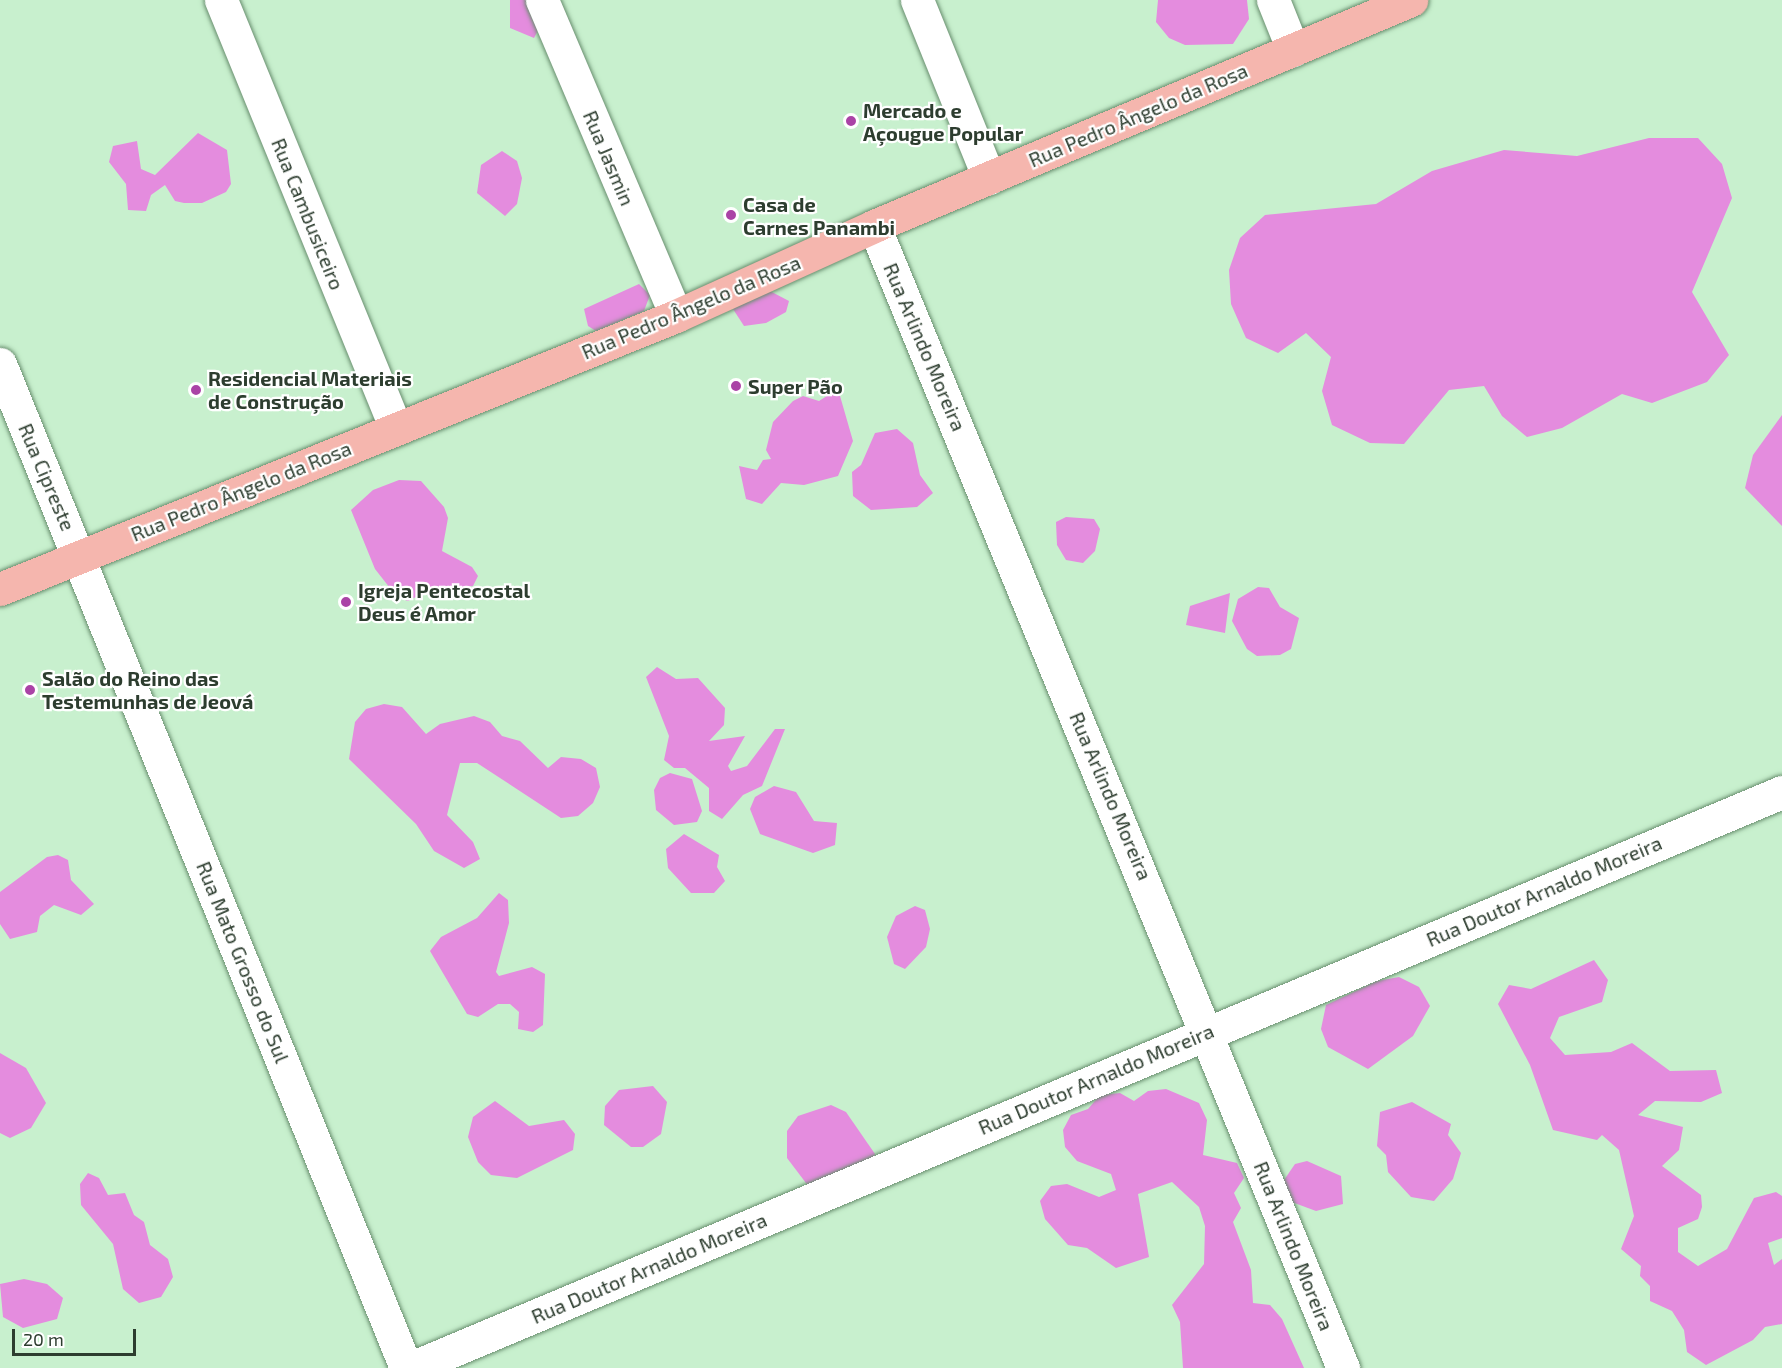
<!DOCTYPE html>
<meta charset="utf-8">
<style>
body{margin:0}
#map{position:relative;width:1782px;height:1368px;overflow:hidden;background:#c8f0ce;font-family:"Exo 2",sans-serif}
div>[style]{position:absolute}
.forest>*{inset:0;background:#e48cde}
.roads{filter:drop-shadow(0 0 2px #688e6e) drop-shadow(0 0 2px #688e6e)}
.minor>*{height:33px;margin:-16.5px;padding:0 16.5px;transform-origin:16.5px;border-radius:16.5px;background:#fff}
.major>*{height:33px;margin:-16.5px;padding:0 16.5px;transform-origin:16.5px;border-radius:16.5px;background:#f5b6ae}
.dots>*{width:16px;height:16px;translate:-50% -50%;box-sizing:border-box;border:3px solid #fff;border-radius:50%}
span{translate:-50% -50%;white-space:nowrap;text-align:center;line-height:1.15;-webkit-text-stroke:4.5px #fff;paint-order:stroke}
.poi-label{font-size:20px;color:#2d3d2f;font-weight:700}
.left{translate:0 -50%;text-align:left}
.street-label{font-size:20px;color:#2d3d2f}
.scale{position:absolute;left:12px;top:1329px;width:124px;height:27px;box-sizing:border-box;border:3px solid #2d3d2f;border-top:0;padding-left:8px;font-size:18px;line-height:21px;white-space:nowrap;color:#2d3d2f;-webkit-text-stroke:4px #fff;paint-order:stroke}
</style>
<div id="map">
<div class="forest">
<div style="clip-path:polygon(510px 0,544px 0,543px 21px,534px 38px,510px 28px)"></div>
<div style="clip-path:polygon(1158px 0,1247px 0,1249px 19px,1233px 44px,1185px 45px,1169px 38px,1156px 22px)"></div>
<div style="clip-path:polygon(198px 133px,227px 150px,231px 184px,226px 192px,202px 203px,184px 203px,175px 201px,165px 185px,151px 195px,146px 211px,128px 210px,126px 184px,109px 162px,113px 146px,137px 141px,141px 169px,155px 175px)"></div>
<div style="clip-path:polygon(1649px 138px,1698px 138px,1722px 164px,1732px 198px,1692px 292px,1729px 355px,1707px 382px,1652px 403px,1622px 394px,1562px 428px,1527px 437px,1502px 416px,1484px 386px,1449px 390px,1404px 444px,1370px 443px,1332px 425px,1322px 391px,1331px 357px,1306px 333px,1278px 353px,1246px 338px,1231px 304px,1229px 270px,1240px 238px,1265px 215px,1376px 204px,1432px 171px,1504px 150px,1577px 156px)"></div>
<div style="clip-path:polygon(502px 151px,517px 161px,522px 178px,517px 204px,505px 216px,477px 193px,481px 165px)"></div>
<div style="clip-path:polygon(639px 284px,650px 295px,644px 311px,596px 331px,588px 326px,584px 309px)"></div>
<div style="clip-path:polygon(768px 290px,789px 301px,786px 312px,766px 323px,744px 326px,733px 309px,735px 300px)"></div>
<div style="clip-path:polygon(838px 389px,853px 441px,838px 476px,804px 485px,781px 483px,762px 504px,746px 499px,739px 466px,757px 470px,763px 460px,771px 459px,766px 450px,773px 422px,793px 401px,803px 396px,819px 401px)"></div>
<div style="clip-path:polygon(1782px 415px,1782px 526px,1745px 488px,1753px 455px)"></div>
<div style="clip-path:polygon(897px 429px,913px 443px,920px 475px,933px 493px,917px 507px,871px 510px,853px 496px,852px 472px,861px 465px,875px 433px)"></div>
<div style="clip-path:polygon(399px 480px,421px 481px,444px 507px,448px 518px,442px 551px,472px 567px,478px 576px,473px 586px,428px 591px,408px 601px,397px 597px,375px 569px,351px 510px,373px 490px)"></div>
<div style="clip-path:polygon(1066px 517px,1094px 519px,1100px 529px,1095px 551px,1083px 563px,1066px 560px,1057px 545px,1056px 522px)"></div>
<div style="clip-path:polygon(1258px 587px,1269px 588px,1280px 607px,1299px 618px,1291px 649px,1280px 655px,1257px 656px,1247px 649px,1232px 621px,1238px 599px)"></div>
<div style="clip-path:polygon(1230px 593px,1225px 633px,1186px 625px,1190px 606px)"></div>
<div style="clip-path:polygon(657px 667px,676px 679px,698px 678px,725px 708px,724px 725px,709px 741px,745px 736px,728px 766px,731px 771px,747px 766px,775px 729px,785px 729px,762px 786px,743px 795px,722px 819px,709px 811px,709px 788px,685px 768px,674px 768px,664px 760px,669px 736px,646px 677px)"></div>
<div style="clip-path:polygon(384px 704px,402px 707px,426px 734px,440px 724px,474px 716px,490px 722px,502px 736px,520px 741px,548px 768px,561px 757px,581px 759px,596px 768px,600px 787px,593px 803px,578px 816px,561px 818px,477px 763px,460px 763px,447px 815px,473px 842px,480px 859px,464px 868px,434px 851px,416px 824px,349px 759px,355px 722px,366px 709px)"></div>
<div style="clip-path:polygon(670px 773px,692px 779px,702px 811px,697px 822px,674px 825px,656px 810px,654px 790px,660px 778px)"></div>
<div style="clip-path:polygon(774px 786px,796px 792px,814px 821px,837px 823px,835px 845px,813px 853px,760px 834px,750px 809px,755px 797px)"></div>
<div style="clip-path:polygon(684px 834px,719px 855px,717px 867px,725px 881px,714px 893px,691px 893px,668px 868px,666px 849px)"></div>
<div style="clip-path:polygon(58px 855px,68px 860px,71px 880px,94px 904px,81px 915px,54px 905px,40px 916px,37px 932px,10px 939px,0 924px,0 892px,47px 857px)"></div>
<div style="clip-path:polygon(499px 893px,508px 900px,509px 923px,496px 972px,499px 976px,532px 967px,545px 974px,543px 1025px,533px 1032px,518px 1029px,519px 1012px,510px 1004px,498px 1004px,478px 1017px,467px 1014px,430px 951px,441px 937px,477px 918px)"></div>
<div style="clip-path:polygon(915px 906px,925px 910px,930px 929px,926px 947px,905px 969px,894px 964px,887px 937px,896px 916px)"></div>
<div style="clip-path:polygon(1594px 960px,1608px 980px,1602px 1002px,1559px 1017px,1550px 1038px,1565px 1055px,1611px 1052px,1632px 1043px,1670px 1071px,1716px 1070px,1722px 1093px,1701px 1102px,1655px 1101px,1638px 1115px,1683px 1127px,1679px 1150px,1662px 1166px,1701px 1195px,1702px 1207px,1698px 1219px,1678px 1228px,1678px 1252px,1698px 1266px,1727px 1249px,1754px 1198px,1776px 1192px,1782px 1196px,1782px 1238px,1768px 1243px,1774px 1265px,1782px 1259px,1782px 1324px,1765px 1327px,1753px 1340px,1706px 1365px,1687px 1352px,1684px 1330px,1672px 1311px,1650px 1301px,1650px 1286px,1640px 1276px,1641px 1266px,1621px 1249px,1634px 1216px,1619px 1150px,1602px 1135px,1597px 1140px,1553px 1130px,1530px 1065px,1498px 1004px,1509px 985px,1531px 989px)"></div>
<div style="clip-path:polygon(1399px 977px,1419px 987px,1430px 1006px,1413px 1036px,1368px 1069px,1328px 1047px,1321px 1029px,1326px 1005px,1377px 981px)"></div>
<div style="clip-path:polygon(0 1053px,26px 1068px,46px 1103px,31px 1128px,10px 1138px,0 1133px)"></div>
<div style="clip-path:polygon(653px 1086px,667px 1102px,661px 1134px,643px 1147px,631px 1147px,604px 1125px,605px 1106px,619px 1090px)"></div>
<div style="clip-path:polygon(1166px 1089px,1199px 1103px,1207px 1120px,1203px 1155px,1237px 1163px,1244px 1178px,1234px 1193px,1241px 1208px,1233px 1222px,1251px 1270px,1253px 1303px,1270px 1305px,1282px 1319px,1304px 1368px,1183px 1368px,1180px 1322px,1172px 1305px,1204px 1264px,1205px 1226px,1199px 1207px,1172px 1182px,1138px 1194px,1149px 1257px,1116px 1268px,1087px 1248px,1068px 1245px,1045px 1219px,1040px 1201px,1051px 1186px,1067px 1184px,1099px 1197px,1116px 1190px,1111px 1174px,1077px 1161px,1065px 1147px,1063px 1130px,1071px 1115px,1088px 1109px,1100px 1095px,1120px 1093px,1134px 1101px,1148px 1091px)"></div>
<div style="clip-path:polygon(495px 1101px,529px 1126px,564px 1120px,575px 1134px,573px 1150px,517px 1178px,491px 1175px,478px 1162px,468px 1137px,473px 1117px)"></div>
<div style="clip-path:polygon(1412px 1102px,1451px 1124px,1448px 1135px,1461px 1153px,1453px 1179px,1434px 1201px,1411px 1197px,1388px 1172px,1386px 1155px,1377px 1146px,1380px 1112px)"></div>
<div style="clip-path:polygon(831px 1105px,846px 1112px,875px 1154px,870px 1170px,809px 1187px,787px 1158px,787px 1131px,798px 1116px)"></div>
<div style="clip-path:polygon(1307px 1161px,1341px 1176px,1343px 1204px,1316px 1211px,1289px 1201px,1282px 1183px,1295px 1164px)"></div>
<div style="clip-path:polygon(88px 1173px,99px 1178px,108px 1195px,125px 1193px,134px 1215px,144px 1222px,150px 1245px,168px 1259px,173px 1277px,161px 1297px,139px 1303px,123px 1289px,113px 1244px,81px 1205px,80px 1184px)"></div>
<div style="clip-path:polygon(24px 1279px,47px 1284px,63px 1298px,57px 1319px,23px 1328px,3px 1317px,0 1284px)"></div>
</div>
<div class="roads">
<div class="minor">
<div style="left:221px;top:0;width:462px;rotate:67.8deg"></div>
<div style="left:542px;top:0;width:343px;rotate:67deg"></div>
<div style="left:917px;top:0;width:192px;rotate:68deg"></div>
<div style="left:1273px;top:0;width:54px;rotate:68.2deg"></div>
<div style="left:874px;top:226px;width:1235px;rotate:67.67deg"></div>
<div style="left:0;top:364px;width:1083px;rotate:67.98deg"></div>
<div style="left:411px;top:1368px;width:1487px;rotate:-22.79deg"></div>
</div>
<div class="major">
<div style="left:0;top:589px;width:729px;rotate:-21.99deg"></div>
<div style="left:676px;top:316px;width:217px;rotate:-24.4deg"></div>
<div style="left:874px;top:226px;width:583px;rotate:-22.82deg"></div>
</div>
</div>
<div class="dots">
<div style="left:851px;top:121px;background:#aa43a6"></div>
<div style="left:731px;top:215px;background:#aa43a6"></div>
<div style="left:736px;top:386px;background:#aa43a6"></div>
<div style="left:196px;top:390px;background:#aa43a6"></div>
<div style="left:346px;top:602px;background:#aa43a6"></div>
<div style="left:30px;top:690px;background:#aa43a6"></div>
</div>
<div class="poi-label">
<span class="left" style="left:863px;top:122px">Mercado e<br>Açougue Popular</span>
<span class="left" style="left:743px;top:216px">Casa de<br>Carnes Panambi</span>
<span class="left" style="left:208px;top:390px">Residencial Materiais<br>de Construção</span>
<span class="left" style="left:748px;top:386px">Super Pão</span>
<span class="left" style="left:358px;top:602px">Igreja Pentecostal<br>Deus é Amor</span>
<span class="left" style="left:42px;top:690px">Salão do Reino das<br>Testemunhas de Jeová</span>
</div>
<div class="street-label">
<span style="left:1138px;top:115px;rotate:-23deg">Rua Pedro Ângelo da Rosa</span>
<span style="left:609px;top:158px;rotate:67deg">Rua Jasmin</span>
<span style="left:308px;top:214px;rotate:68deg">Rua Cambusiceiro</span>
<span style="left:691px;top:307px;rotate:-23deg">Rua Pedro Ângelo da Rosa</span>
<span style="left:925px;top:347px;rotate:67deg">Rua Arlindo Moreira</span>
<span style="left:47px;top:477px;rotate:67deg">Rua Cipreste</span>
<span style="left:241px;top:491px;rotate:-22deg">Rua Pedro Ângelo da Rosa</span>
<span style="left:1111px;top:796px;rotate:67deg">Rua Arlindo Moreira</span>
<span style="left:1544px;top:891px;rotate:-23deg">Rua Doutor Arnaldo Moreira</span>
<span style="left:243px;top:962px;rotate:68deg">Rua Mato Grosso do Sul</span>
<span style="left:1096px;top:1079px;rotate:-23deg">Rua Doutor Arnaldo Moreira</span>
<span style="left:1294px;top:1246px;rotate:68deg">Rua Arlindo Moreira</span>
<span style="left:649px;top:1268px;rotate:-23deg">Rua Doutor Arnaldo Moreira</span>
</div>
<div class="scale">20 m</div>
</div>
